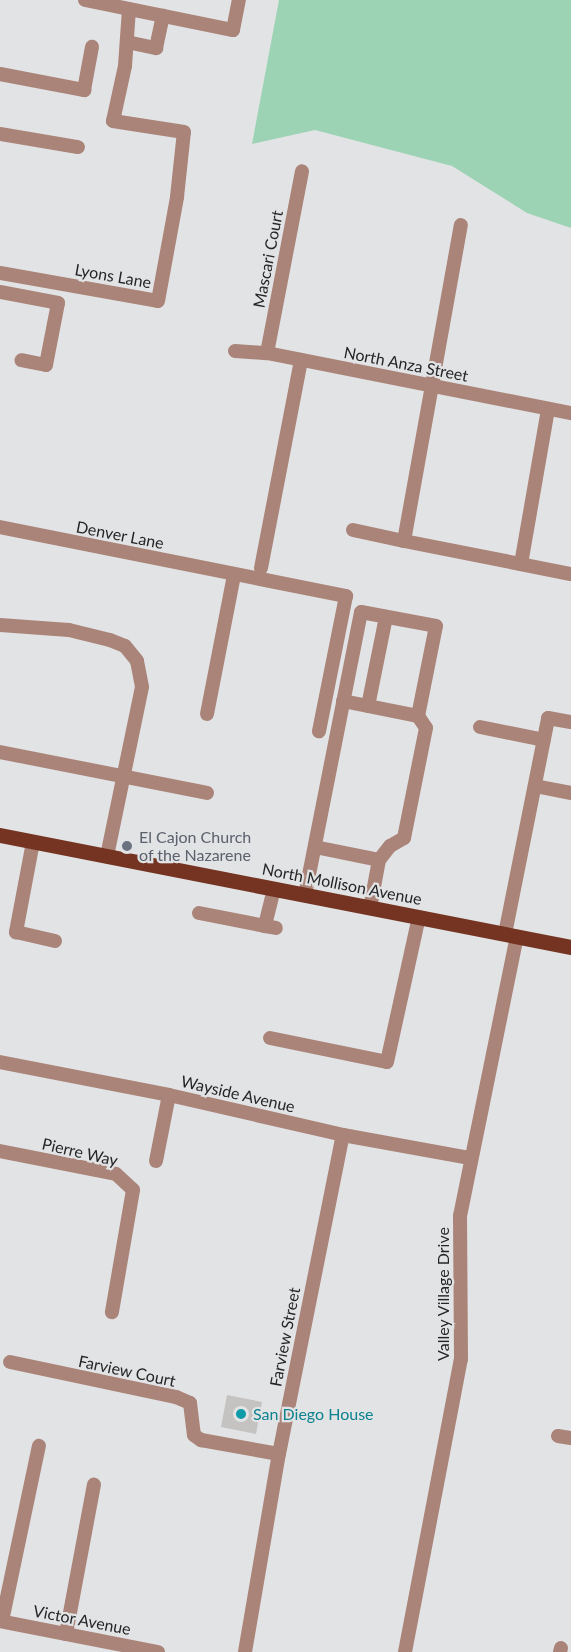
<!DOCTYPE html>
<style>
body{margin:0}
#map{position:relative;width:571px;height:1652px;overflow:hidden;background:#e2e3e5;font-family:Lato,sans-serif}
div>[style]{position:absolute}
.green>*{inset:0;background:#9cd3b4}
.building>*{inset:0;background:#c5c3c2}
.minor>*{height:14px;margin:-7px;padding:0 7px;transform-origin:7px;border-radius:7px;background:#aa8479}
.major>*{height:15px;margin:-7.5px;padding:0 7.5px;transform-origin:7.5px;border-radius:7.5px;background:#743421}
.dots>*{width:16px;height:16px;translate:-50% -50%;box-sizing:border-box;border:3px solid #e2e3e5;border-radius:50%}
span{translate:-50% -50%;white-space:nowrap;text-align:center;line-height:1.15;-webkit-text-stroke:4.5px #e2e3e5;paint-order:stroke}
.street-label{font-size:16px;color:#252526}
.worship-label{font-size:16px;color:#5b616d}
.left{translate:0 -50%;text-align:left}
.culture-label{font-size:16px;color:#0d838f}
</style>
<div id="map">
<div class="green">
<div style="clip-path:polygon(279px 0,571px 0,571px 228px,527px 213px,452px 166px,315px 130px,252px 144px)"></div>
</div>
<div class="building">
<div style="clip-path:polygon(227px 1395px,262px 1402px,256px 1434px,221px 1427px)"></div>
</div>
<div class="minor">
<div style="left:85px;top:0;width:151px;rotate:11.5deg"></div>
<div style="left:233px;top:30px;width:31px;rotate:-79deg"></div>
<div style="left:127px;top:42px;width:30px;rotate:12deg"></div>
<div style="left:156px;top:48px;width:33px;rotate:-78deg"></div>
<div style="left:0;top:74px;width:86px;rotate:10.8deg"></div>
<div style="left:84px;top:90px;width:44px;rotate:-79.5deg"></div>
<div style="left:0;top:134px;width:79px;rotate:9.5deg"></div>
<div style="left:0;top:273px;width:160px;rotate:10deg"></div>
<div style="left:158px;top:301px;width:106px;rotate:-79.6deg"></div>
<div style="left:177px;top:197px;width:65px;rotate:-83.9deg"></div>
<div style="left:184px;top:132px;width:72px;rotate:-171.2deg"></div>
<div style="left:113px;top:121px;width:56px;rotate:-77.7deg"></div>
<div style="left:125px;top:66px;width:57px;rotate:-86deg"></div>
<div style="left:0;top:292px;width:59px;rotate:10.7deg"></div>
<div style="left:58px;top:303px;width:63px;rotate:101deg"></div>
<div style="left:46px;top:365px;width:25px;rotate:-169deg"></div>
<div style="left:235px;top:351px;width:32px;rotate:4deg"></div>
<div style="left:267px;top:353px;width:310px;rotate:11.2deg"></div>
<div style="left:267px;top:353px;width:185px;rotate:-79.1deg"></div>
<div style="left:0;top:527px;width:353px;rotate:11.3deg"></div>
<div style="left:346px;top:596px;width:138px;rotate:101.3deg"></div>
<div style="left:353px;top:530px;width:52px;rotate:12.2deg"></div>
<div style="left:404px;top:541px;width:321px;rotate:-79.8deg"></div>
<div style="left:404px;top:541px;width:170px;rotate:11.2deg"></div>
<div style="left:521px;top:564px;width:157px;rotate:-80.1deg"></div>
<div style="left:261px;top:568px;width:212px;rotate:-79.1deg"></div>
<div style="left:0;top:625px;width:69px;rotate:4.1deg"></div>
<div style="left:69px;top:630px;width:42px;rotate:13.7deg"></div>
<div style="left:110px;top:640px;width:16px;rotate:22deg"></div>
<div style="left:125px;top:646px;width:19px;rotate:51deg"></div>
<div style="left:137px;top:661px;width:26px;rotate:79deg"></div>
<div style="left:142px;top:687px;width:173px;rotate:101.7deg"></div>
<div style="left:343px;top:701px;width:76px;rotate:11.3deg"></div>
<div style="left:368px;top:706px;width:91px;rotate:-78.6deg"></div>
<div style="left:207px;top:714px;width:142px;rotate:-79deg"></div>
<div style="left:480px;top:727px;width:65px;rotate:11.5deg"></div>
<div style="left:0;top:752px;width:211px;rotate:11.2deg"></div>
<div style="left:535px;top:786px;width:37px;rotate:11deg"></div>
<div style="left:33px;top:842px;width:92px;rotate:100.7deg"></div>
<div style="left:16px;top:932px;width:40px;rotate:13deg"></div>
<div style="left:315px;top:847px;width:65px;rotate:11.5deg"></div>
<div style="left:274px;top:889px;width:38px;rotate:104deg"></div>
<div style="left:265px;top:926px;width:11px;rotate:10deg"></div>
<div style="left:305px;top:895px;width:288px;rotate:-78.8deg"></div>
<div style="left:361px;top:612px;width:76px;rotate:10.6deg"></div>
<div style="left:436px;top:626px;width:92px;rotate:101.3deg"></div>
<div style="left:418px;top:716px;width:14px;rotate:56deg"></div>
<div style="left:426px;top:728px;width:112px;rotate:101.3deg"></div>
<div style="left:404px;top:838px;width:16px;rotate:150deg"></div>
<div style="left:390px;top:846px;width:18px;rotate:128deg"></div>
<div style="left:379px;top:860px;width:49px;rotate:100.6deg"></div>
<div style="left:199px;top:913px;width:67px;rotate:11.1deg"></div>
<div style="left:505px;top:934px;width:220px;rotate:-78.7deg"></div>
<div style="left:548px;top:718px;width:23px;rotate:10deg"></div>
<div style="left:270px;top:1038px;width:119px;rotate:11.6deg"></div>
<div style="left:387px;top:1062px;width:148px;rotate:-77.6deg"></div>
<div style="left:0;top:1062px;width:172px;rotate:11deg"></div>
<div style="left:169px;top:1095px;width:179px;rotate:12.9deg"></div>
<div style="left:343px;top:1135px;width:128px;rotate:10.3deg"></div>
<div style="left:0;top:1151px;width:118px;rotate:11.2deg"></div>
<div style="left:116px;top:1174px;width:23px;rotate:43deg"></div>
<div style="left:133px;top:1190px;width:124px;rotate:99.8deg"></div>
<div style="left:156px;top:1161px;width:67px;rotate:-78.9deg"></div>
<div style="left:10px;top:1362px;width:170px;rotate:11.9deg"></div>
<div style="left:176px;top:1397px;width:15px;rotate:23deg"></div>
<div style="left:190px;top:1403px;width:32px;rotate:83deg"></div>
<div style="left:194px;top:1435px;width:9px;rotate:36deg"></div>
<div style="left:201px;top:1440px;width:79px;rotate:10.2deg"></div>
<div style="left:558px;top:1436px;width:13px;rotate:9deg"></div>
<div style="left:0;top:1621px;width:161px;rotate:11.1deg"></div>
<div style="left:2px;top:1621px;width:179px;rotate:-78.1deg"></div>
<div style="left:66px;top:1634px;width:152px;rotate:-79.4deg"></div>
<div style="left:245px;top:1652px;width:201px;rotate:-80.3deg"></div>
<div style="left:279px;top:1454px;width:325px;rotate:-78.7deg"></div>
<div style="left:405px;top:1652px;width:298px;rotate:-79.2deg"></div>
<div style="left:461px;top:1359px;width:143px;rotate:-90.4deg"></div>
<div style="left:460px;top:1216px;width:285px;rotate:-78.5deg"></div>
<div style="left:560px;top:1652px;width:4px;rotate:-76deg"></div>
</div>
<div class="major">
<div style="left:0;top:835px;width:582px;rotate:11.1deg"></div>
</div>
<div class="dots">
<div style="left:127px;top:846px;background:#6b7280"></div>
<div style="left:241px;top:1414px;background:#0f9aa8"></div>
</div>
<div class="street-label">
<span style="left:268px;top:259px;rotate:-79deg">Mascari Court</span>
<span style="left:113px;top:276px;rotate:10deg">Lyons Lane</span>
<span style="left:406px;top:364px;rotate:11deg">North Anza Street</span>
<span style="left:120px;top:535px;rotate:11deg">Denver Lane</span>
<span style="left:342px;top:884px;rotate:11deg">North Mollison Avenue</span>
<span style="left:238px;top:1094px;rotate:13deg">Wayside Avenue</span>
<span style="left:80px;top:1152px;rotate:13deg">Pierre Way</span>
<span style="left:443px;top:1294px;rotate:-90deg">Valley Village Drive</span>
<span style="left:285px;top:1337px;rotate:-79deg">Farview Street</span>
<span style="left:127px;top:1371px;rotate:12deg">Farview Court</span>
<span style="left:82px;top:1620px;rotate:11deg">Victor Avenue</span>
</div>
<div class="worship-label">
<span class="left" style="left:139px;top:846px">El Cajon Church<br>of the Nazarene</span>
</div>
<div class="culture-label">
<span class="left" style="left:253px;top:1414px">San Diego House</span>
</div>
</div>
